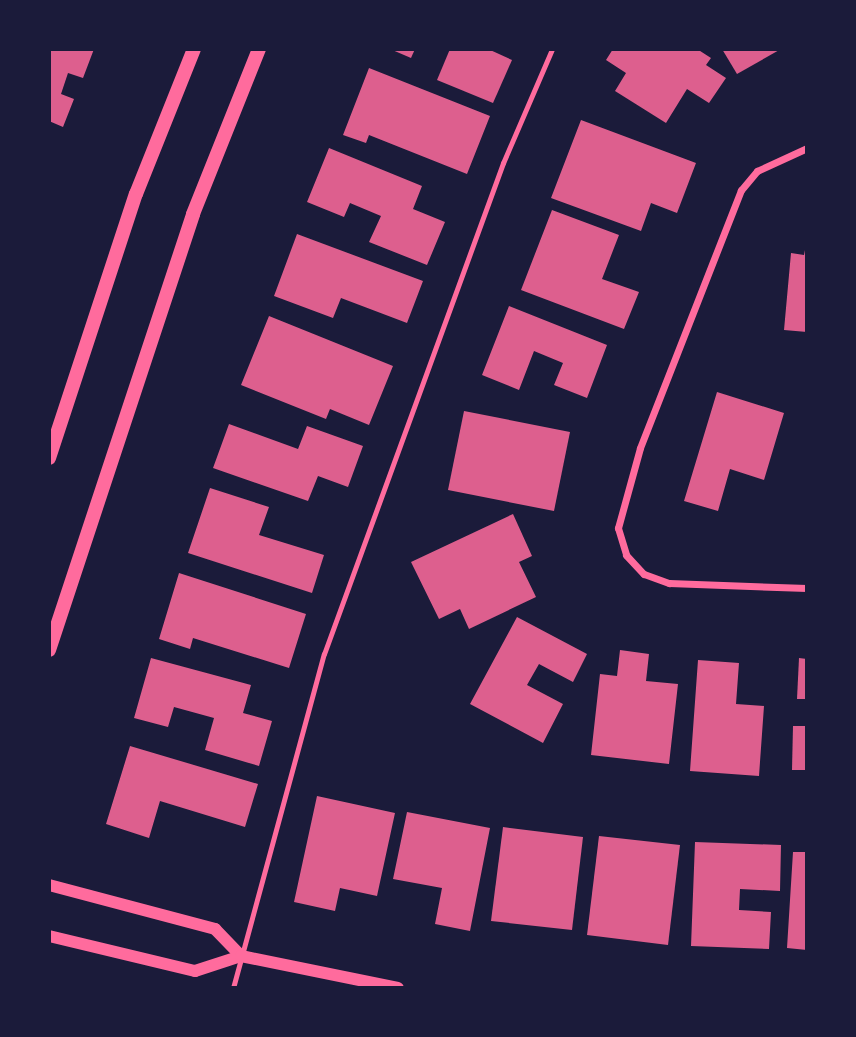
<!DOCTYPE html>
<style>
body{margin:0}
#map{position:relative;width:856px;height:1037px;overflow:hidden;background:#1b1b3a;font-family:"Space Grotesk",sans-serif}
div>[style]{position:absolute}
.building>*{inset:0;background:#dd5f8e}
.service>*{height:5px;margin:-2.5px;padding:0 2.5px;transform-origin:2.5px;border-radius:2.5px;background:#ff6b9d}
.minor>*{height:7px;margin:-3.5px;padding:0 3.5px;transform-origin:3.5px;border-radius:3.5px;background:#ff6b9d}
.tertiary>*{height:12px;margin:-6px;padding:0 6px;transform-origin:6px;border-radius:6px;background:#ff6b9d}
.secondary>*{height:14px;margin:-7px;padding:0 7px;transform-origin:7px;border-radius:7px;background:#ff6b9d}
span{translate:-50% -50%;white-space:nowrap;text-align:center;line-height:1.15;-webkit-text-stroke:5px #1b1b3a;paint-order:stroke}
.frame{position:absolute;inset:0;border:51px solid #1b1b3a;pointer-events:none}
</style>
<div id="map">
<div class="building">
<div style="clip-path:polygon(49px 49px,94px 49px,83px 78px,68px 73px,61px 94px,74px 99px,63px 127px,49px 121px)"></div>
<div style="clip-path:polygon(390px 49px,415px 49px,411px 58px)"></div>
<div style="clip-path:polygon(450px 49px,488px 49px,512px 60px,493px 103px,437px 80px)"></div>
<div style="clip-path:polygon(613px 49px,697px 49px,711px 58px,706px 65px,726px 78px,709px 103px,687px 89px,666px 123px,615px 91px,626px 73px,606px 60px)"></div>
<div style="clip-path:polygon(722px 49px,781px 49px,737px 74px)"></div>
<div style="clip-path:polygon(369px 68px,490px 116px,467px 174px,369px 135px,366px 143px,343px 135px)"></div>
<div style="clip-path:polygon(581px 120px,696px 163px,677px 213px,651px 203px,641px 231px,551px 198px)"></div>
<div style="clip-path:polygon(329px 148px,422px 186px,413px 209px,445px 222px,427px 265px,369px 242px,381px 216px,350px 203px,344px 217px,307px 202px)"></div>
<div style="clip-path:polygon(552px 210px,619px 235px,602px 279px,639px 292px,624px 329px,521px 290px)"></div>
<div style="clip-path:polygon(297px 234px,423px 281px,407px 323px,341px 298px,333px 318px,274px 296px)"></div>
<div style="clip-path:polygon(807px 240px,807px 332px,784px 330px,791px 253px,804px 255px)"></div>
<div style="clip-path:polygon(509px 306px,607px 345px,587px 398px,554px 385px,563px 363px,534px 351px,519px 390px,482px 375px)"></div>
<div style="clip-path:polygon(269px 316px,393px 366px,369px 425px,330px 409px,326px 419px,241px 385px)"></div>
<div style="clip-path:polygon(717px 392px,784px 413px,764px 480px,730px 469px,718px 511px,684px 501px)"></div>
<div style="clip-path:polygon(464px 411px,570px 432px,554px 511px,448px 490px)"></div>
<div style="clip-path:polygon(229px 424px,298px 449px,307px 426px,363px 446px,348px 487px,318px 476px,308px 501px,213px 468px)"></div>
<div style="clip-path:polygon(210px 488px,269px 507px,259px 535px,324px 555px,312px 593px,188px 553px)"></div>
<div style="clip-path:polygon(513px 514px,532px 556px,519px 562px,536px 597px,469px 629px,460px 609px,439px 619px,411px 562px)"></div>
<div style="clip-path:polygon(179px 573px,306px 614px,289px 668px,193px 638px,190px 649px,159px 639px)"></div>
<div style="clip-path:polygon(517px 617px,587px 654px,573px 682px,539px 664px,527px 685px,563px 704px,543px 743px,470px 704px)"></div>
<div style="clip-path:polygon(620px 650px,649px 654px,646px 681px,678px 684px,669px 764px,591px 755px,600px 674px,617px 676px)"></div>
<div style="clip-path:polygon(151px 658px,251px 685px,243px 713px,272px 721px,259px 766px,205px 750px,214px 718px,174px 707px,168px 727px,134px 718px)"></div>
<div style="clip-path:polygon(799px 658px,807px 659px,807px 699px,797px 699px)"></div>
<div style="clip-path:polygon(698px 660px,739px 663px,736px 704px,764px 706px,759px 776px,690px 771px)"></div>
<div style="clip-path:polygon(793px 726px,807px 726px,807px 770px,792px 770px)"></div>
<div style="clip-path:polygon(130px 746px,258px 784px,245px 827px,160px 801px,149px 838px,106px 824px)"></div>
<div style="clip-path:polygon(317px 796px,395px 813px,377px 896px,340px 888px,335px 911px,294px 902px)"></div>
<div style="clip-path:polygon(407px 812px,490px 828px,470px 931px,435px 924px,442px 888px,393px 879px)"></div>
<div style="clip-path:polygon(503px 827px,583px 837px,572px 930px,491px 921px)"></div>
<div style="clip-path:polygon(599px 836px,680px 845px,668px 945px,587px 935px)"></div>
<div style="clip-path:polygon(695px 842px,781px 845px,780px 891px,740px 889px,739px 910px,771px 912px,769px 949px,691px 946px)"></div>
<div style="clip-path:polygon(793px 852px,807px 852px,807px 950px,787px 948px)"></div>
</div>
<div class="service">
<div style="left:233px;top:988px;width:346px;rotate:-74.8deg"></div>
<div style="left:324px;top:654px;width:523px;rotate:-69.97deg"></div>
<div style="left:503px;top:163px;width:124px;rotate:-66.7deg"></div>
</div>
<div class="minor">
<div style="left:807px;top:148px;width:55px;rotate:155.3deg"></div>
<div style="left:757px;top:171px;width:25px;rotate:130deg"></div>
<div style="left:741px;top:190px;width:277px;rotate:111.4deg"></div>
<div style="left:640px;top:448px;width:83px;rotate:105.4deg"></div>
<div style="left:618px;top:528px;width:28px;rotate:73deg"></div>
<div style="left:626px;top:555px;width:26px;rotate:47deg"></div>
<div style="left:644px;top:574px;width:27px;rotate:20deg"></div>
<div style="left:669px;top:583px;width:138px;rotate:2.1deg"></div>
</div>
<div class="tertiary">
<div style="left:49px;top:885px;width:172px;rotate:14.8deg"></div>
<div style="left:215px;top:929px;width:37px;rotate:46deg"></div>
<div style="left:49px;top:936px;width:150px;rotate:13.5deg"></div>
<div style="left:195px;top:971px;width:48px;rotate:-18.1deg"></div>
<div style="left:241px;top:956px;width:160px;rotate:11.5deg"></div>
</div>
<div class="secondary">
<div style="left:49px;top:458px;width:278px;rotate:-71.8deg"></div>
<div style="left:136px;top:194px;width:156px;rotate:-68.2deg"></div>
<div style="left:49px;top:650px;width:459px;rotate:-71.7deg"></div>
<div style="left:193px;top:214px;width:178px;rotate:-68.2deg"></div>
</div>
<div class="frame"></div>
</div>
